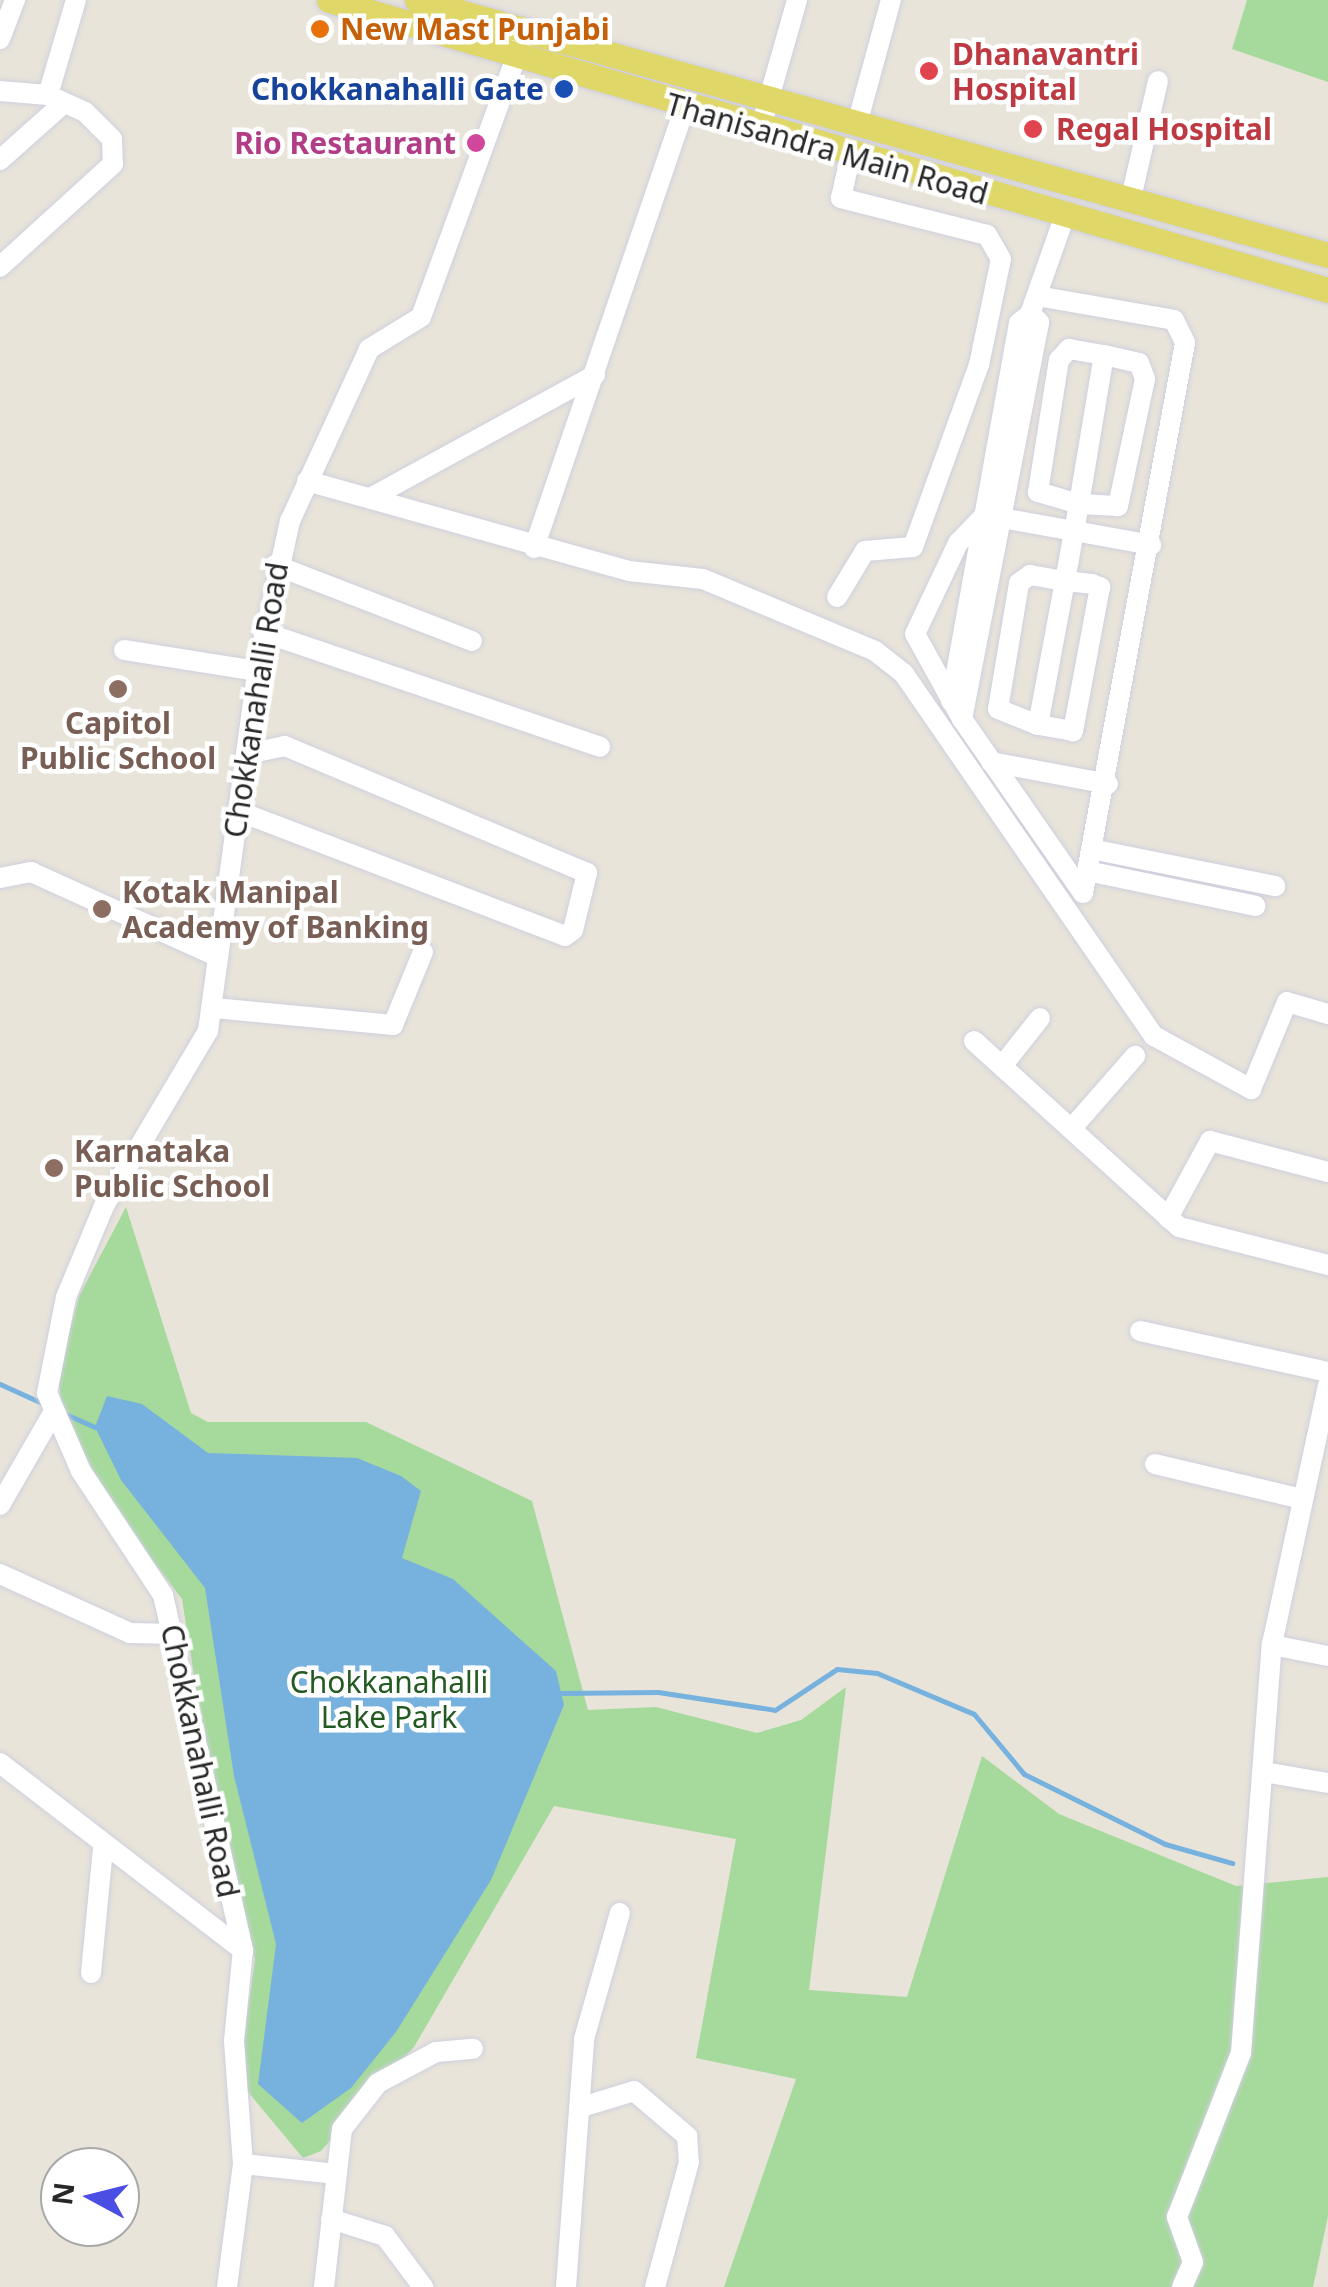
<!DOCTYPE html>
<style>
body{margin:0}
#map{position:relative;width:1328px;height:2287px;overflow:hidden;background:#e8e4da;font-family:"Noto Sans",sans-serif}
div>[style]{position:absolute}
.green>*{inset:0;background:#a6d99c}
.water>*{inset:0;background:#77b2df}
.stream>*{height:5px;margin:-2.5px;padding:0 2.5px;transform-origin:2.5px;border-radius:2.5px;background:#77b2df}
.roads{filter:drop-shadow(0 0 2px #cfcfde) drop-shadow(0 0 2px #cfcfde)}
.minor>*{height:20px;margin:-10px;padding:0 10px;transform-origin:10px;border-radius:10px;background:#fff}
.major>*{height:25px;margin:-12.5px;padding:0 12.5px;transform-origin:12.5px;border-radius:12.5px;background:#dfd767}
.dots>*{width:28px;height:28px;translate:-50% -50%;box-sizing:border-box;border:5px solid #fff;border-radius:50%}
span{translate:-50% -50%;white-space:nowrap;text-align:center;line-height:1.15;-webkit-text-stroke:9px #fff;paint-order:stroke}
.food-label{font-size:30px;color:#c56008;font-weight:700}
.left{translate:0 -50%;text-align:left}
.health-label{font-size:30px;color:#be3a42;font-weight:700}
.transit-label{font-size:30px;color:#164399;font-weight:700}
.right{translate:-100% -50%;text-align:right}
.hotel-label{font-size:30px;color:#b23c85;font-weight:700}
.street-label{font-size:30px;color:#272727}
.education-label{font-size:30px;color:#785e54;font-weight:700}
.park-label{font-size:30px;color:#235a21}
.north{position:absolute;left:40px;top:2147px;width:100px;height:100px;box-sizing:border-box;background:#fff;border:2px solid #a9a9a9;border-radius:50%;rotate:277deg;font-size:28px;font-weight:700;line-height:40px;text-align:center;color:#272727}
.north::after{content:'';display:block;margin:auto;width:35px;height:45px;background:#4b4ee4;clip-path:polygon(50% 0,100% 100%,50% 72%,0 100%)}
</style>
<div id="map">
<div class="green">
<div style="clip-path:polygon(1247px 0,1328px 0,1328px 82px,1232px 49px)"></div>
<div style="clip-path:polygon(126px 1207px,191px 1413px,208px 1422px,366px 1422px,532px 1501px,588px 1710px,656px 1707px,757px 1733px,801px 1720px,846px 1687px,809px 1990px,907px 1997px,982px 1756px,1059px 1814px,1236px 1886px,1328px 1877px,1328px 2216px,1313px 2287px,724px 2287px,796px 2079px,696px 2058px,736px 1839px,554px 1806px,414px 2047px,321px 2151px,303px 2158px,238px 2080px,255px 1959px,218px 1831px,182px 1599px,113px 1510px,64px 1425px,58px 1376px,79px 1296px)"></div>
</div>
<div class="water">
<div style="clip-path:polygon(107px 1396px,142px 1404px,208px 1453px,357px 1458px,401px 1476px,421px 1491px,402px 1558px,453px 1579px,556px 1671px,564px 1705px,491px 1880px,396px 2032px,351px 2088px,302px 2123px,258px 2084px,276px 1944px,234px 1776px,205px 1588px,121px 1480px,95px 1427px)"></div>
</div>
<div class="stream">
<div style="left:0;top:1384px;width:46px;rotate:24.3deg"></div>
<div style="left:61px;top:1412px;width:37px;rotate:24deg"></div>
<div style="left:561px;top:1693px;width:97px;rotate:-0.6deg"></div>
<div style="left:658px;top:1692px;width:118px;rotate:8.7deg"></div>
<div style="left:775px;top:1710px;width:74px;rotate:-33.5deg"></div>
<div style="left:837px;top:1669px;width:40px;rotate:5.7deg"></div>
<div style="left:877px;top:1673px;width:105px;rotate:22.9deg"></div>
<div style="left:974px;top:1714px;width:78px;rotate:50.2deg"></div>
<div style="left:1024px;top:1774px;width:157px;rotate:26.4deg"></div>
<div style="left:1165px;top:1844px;width:70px;rotate:15.8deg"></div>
</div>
<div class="roads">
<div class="minor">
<div style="left:0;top:39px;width:42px;rotate:-69deg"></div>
<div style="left:0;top:91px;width:48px;rotate:4.8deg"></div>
<div style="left:48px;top:95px;width:41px;rotate:24.7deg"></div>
<div style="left:85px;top:112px;width:38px;rotate:45deg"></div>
<div style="left:112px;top:139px;width:25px;rotate:88deg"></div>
<div style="left:113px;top:164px;width:153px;rotate:137.7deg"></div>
<div style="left:48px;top:95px;width:99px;rotate:-73.6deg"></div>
<div style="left:857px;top:124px;width:129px;rotate:-74.7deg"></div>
<div style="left:760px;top:130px;width:135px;rotate:-74.1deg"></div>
<div style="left:0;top:160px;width:86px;rotate:-41.7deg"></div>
<div style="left:1131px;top:198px;width:120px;rotate:-77deg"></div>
<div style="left:1037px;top:296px;width:139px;rotate:9.9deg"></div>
<div style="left:1174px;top:320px;width:25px;rotate:64deg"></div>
<div style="left:1185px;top:343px;width:559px;rotate:100.51deg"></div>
<div style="left:1083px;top:893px;width:212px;rotate:-124.8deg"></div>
<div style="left:962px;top:719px;width:404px;rotate:-79deg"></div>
<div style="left:1039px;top:322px;width:12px;rotate:-138deg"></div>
<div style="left:1030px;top:314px;width:105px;rotate:-70.5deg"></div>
<div style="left:307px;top:481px;width:334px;rotate:15.6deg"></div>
<div style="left:629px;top:571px;width:74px;rotate:6.2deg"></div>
<div style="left:703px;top:579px;width:186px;rotate:22.7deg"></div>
<div style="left:875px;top:651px;width:37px;rotate:38deg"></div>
<div style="left:904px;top:674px;width:440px;rotate:55.4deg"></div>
<div style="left:1154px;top:1036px;width:111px;rotate:28.7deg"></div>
<div style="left:1251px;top:1089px;width:94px;rotate:-67.5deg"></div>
<div style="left:1287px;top:1002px;width:43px;rotate:16.3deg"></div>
<div style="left:374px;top:496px;width:252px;rotate:-28.7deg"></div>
<div style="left:534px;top:548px;width:464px;rotate:-71.1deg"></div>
<div style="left:275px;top:565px;width:211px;rotate:21.1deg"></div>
<div style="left:837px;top:597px;width:54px;rotate:-58.7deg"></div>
<div style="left:865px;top:551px;width:48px;rotate:-4.8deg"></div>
<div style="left:913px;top:547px;width:194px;rotate:-70.1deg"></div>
<div style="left:979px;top:365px;width:108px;rotate:-78.3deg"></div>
<div style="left:1001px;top:259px;width:28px;rotate:-120deg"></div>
<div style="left:987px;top:235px;width:151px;rotate:-165.8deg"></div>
<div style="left:841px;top:198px;width:41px;rotate:-77.3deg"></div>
<div style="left:263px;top:632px;width:356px;rotate:18.8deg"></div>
<div style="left:124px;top:650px;width:135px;rotate:9deg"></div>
<div style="left:951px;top:701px;width:384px;rotate:-79.8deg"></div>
<div style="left:1019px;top:323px;width:14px;rotate:-39deg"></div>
<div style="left:962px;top:719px;width:97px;rotate:-118.9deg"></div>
<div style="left:915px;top:634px;width:101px;rotate:-64.7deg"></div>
<div style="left:958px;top:543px;width:39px;rotate:-46deg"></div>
<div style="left:985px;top:515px;width:169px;rotate:10.2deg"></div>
<div style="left:1038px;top:725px;width:43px;rotate:-158.2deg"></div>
<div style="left:998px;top:709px;width:128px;rotate:-80.5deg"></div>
<div style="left:1019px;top:583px;width:14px;rotate:-36deg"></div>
<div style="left:1030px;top:575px;width:36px;rotate:10deg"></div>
<div style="left:1065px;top:581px;width:27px;rotate:6deg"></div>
<div style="left:1092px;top:584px;width:9px;rotate:21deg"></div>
<div style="left:1100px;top:587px;width:147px;rotate:100.6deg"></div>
<div style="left:1073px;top:731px;width:36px;rotate:-170deg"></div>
<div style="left:1038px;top:725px;width:147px;rotate:-79.4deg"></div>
<div style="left:1065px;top:581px;width:78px;rotate:-79.7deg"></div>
<div style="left:1079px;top:504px;width:151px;rotate:-80.5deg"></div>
<div style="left:1104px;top:355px;width:36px;rotate:13deg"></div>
<div style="left:1139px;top:363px;width:17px;rotate:69deg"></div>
<div style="left:1145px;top:379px;width:130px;rotate:102deg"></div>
<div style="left:1118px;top:506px;width:39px;rotate:-177deg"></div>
<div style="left:1079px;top:504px;width:43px;rotate:-163.7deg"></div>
<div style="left:1038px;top:492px;width:134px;rotate:-81deg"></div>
<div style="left:1059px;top:360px;width:15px;rotate:-48deg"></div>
<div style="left:1069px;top:349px;width:36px;rotate:10deg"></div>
<div style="left:991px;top:762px;width:119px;rotate:10.6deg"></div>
<div style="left:238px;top:811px;width:350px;rotate:20.9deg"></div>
<div style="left:565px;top:936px;width:10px;rotate:-37deg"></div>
<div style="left:573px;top:930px;width:59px;rotate:-76.2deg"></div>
<div style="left:587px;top:873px;width:328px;rotate:-157.2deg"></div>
<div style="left:285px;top:746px;width:40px;rotate:168deg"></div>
<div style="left:1096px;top:850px;width:183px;rotate:11.4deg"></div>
<div style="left:1092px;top:872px;width:167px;rotate:11.7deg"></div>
<div style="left:0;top:878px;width:32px;rotate:-11deg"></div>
<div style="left:31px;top:872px;width:205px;rotate:24.4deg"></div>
<div style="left:214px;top:1008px;width:180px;rotate:5.4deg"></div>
<div style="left:393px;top:1025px;width:79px;rotate:-67.7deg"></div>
<div style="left:974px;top:1041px;width:277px;rotate:42.2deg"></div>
<div style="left:1179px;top:1227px;width:154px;rotate:14.3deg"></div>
<div style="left:1002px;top:1066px;width:61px;rotate:-51.6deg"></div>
<div style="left:1072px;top:1128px;width:96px;rotate:-48.8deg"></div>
<div style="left:1168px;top:1218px;width:88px;rotate:-61.4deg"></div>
<div style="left:1210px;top:1141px;width:122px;rotate:14.7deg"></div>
<div style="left:1140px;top:1331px;width:192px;rotate:12.3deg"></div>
<div style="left:1328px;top:1385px;width:266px;rotate:102.2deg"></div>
<div style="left:1272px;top:1645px;width:57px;rotate:11.1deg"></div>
<div style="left:1155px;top:1464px;width:151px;rotate:13.4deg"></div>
<div style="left:0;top:1505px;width:104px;rotate:-60deg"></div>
<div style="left:0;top:1574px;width:143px;rotate:24.4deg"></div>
<div style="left:130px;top:1633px;width:44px;rotate:1.3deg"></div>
<div style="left:0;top:1763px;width:307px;rotate:37.6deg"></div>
<div style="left:1264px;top:1772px;width:65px;rotate:9.8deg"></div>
<div style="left:91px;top:1973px;width:126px;rotate:-84.5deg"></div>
<div style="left:585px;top:2106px;width:51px;rotate:-17deg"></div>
<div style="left:634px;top:2091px;width:70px;rotate:40.3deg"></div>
<div style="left:687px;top:2136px;width:26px;rotate:86deg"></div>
<div style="left:689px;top:2162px;width:130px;rotate:105.2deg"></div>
<div style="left:243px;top:2164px;width:94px;rotate:6.1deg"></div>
<div style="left:331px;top:2219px;width:57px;rotate:17.5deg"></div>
<div style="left:385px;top:2236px;width:64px;rotate:53.3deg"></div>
<div style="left:227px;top:2287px;width:124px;rotate:-82.6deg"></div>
<div style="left:243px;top:2164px;width:123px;rotate:-94.2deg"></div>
<div style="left:234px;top:2041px;width:91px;rotate:-84.4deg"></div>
<div style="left:243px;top:1950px;width:364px;rotate:-102.7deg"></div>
<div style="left:163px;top:1595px;width:149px;rotate:-123.5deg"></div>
<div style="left:81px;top:1471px;width:85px;rotate:-113.6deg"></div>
<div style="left:47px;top:1393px;width:98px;rotate:-78.8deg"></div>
<div style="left:66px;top:1297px;width:99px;rotate:-67.3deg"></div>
<div style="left:104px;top:1206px;width:204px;rotate:-59.3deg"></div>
<div style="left:208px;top:1031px;width:363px;rotate:-82.2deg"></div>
<div style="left:257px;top:671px;width:154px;rotate:-77.6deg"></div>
<div style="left:290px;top:521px;width:189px;rotate:-65.3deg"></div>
<div style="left:369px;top:349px;width:61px;rotate:-31.6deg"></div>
<div style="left:421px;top:317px;width:291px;rotate:-69.9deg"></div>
<div style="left:324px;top:2287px;width:159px;rotate:-83.5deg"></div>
<div style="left:342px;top:2129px;width:58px;rotate:-52deg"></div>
<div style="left:378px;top:2083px;width:66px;rotate:-28.1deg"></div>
<div style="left:436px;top:2052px;width:37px;rotate:-5deg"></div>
<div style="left:566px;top:2287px;width:249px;rotate:-85.8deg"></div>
<div style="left:584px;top:2039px;width:131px;rotate:-74.1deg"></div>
<div style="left:1182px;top:2287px;width:27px;rotate:-66deg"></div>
<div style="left:1193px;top:2262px;width:48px;rotate:-109.6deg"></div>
<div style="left:1177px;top:2217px;width:176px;rotate:-68.7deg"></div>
<div style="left:1241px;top:2053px;width:409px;rotate:-85.7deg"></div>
</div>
<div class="major">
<div style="left:329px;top:0;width:1040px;rotate:16.19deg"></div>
<div style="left:417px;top:0;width:946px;rotate:15.64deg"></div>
</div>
</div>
<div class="dots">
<div style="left:320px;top:29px;background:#e8710a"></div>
<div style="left:929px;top:71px;background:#e0444e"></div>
<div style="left:564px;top:89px;background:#1a4fb4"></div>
<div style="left:1033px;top:129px;background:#e0444e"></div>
<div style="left:476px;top:143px;background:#d1479c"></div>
<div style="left:118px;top:689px;background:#8d6e63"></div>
<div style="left:102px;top:909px;background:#8d6e63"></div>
<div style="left:54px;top:1168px;background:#8d6e63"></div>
</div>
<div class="food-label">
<span class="left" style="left:340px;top:29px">New Mast Punjabi</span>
</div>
<div class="health-label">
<span class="left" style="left:952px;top:71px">Dhanavantri<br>Hospital</span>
<span class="left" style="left:1056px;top:129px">Regal Hospital</span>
</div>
<div class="transit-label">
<span class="right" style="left:544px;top:89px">Chokkanahalli Gate</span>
</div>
<div class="hotel-label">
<span class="right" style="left:456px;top:143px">Rio Restaurant</span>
</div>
<div class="street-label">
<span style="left:827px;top:149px;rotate:16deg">Thanisandra Main Road</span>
<span style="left:256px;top:700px;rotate:-81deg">Chokkanahalli Road</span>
<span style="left:200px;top:1761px;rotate:78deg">Chokkanahalli Road</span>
</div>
<div class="education-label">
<span style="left:118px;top:740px">Capitol<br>Public School</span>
<span class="left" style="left:122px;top:909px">Kotak Manipal<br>Academy of Banking</span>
<span class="left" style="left:74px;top:1168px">Karnataka<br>Public School</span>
</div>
<div class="park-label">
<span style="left:389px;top:1699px">Chokkanahalli<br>Lake Park</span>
</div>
<div class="north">N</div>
</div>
